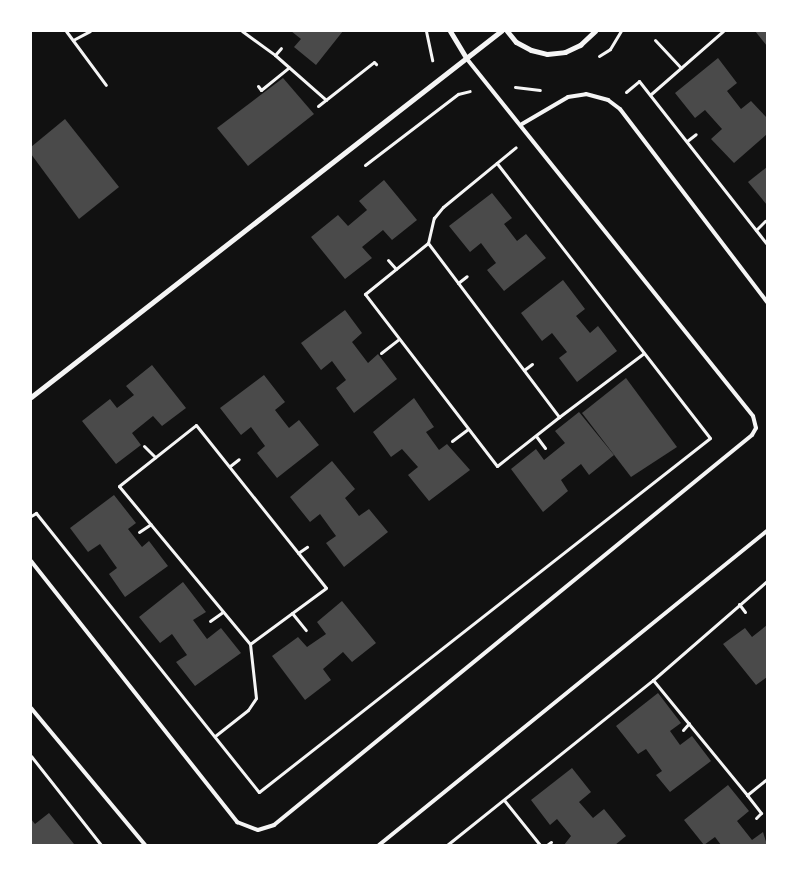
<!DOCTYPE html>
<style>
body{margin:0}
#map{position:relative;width:798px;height:876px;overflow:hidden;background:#111;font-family:Poppins,sans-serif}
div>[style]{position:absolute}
.building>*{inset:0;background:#4a4a4a}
.path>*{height:3px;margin:-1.5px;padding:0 1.5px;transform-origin:1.5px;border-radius:1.5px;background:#f5f5f5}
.service>*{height:4px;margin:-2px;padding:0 2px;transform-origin:2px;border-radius:2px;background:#f5f5f5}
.minor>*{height:5px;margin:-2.5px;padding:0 2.5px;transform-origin:2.5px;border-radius:2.5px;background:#f5f5f5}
span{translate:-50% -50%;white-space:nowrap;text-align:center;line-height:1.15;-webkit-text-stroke:4.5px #fff;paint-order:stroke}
.frame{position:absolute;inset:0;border:32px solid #fff;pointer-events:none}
</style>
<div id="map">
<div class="building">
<div style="clip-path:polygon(291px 31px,343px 31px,316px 65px,294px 47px,301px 39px)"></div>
<div style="clip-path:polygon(755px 31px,767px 31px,767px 46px)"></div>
<div style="clip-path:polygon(718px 58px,737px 83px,727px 91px,741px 109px,751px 101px,767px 118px,767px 134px,734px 163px,711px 139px,722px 129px,705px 110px,695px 118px,675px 93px)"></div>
<div style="clip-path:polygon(283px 78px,314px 114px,248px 166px,217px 128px)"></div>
<div style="clip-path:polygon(65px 119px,119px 187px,79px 219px,31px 154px,31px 147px)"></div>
<div style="clip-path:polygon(767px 167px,767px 205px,748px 182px)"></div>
<div style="clip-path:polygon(384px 180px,417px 220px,392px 240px,383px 230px,362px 247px,372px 258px,345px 279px,311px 237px,338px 215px,348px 226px,367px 210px,359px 201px)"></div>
<div style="clip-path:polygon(492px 193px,512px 218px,504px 224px,517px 241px,526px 234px,546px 258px,504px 291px,487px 270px,496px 263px,481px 243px,470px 252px,449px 226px)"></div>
<div style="clip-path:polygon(563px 280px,585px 309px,576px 316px,590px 333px,598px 326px,617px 351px,577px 382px,559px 358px,567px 352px,552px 333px,542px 341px,521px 313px)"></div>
<div style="clip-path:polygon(345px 310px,362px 333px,352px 342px,368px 363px,378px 354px,397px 379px,354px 413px,336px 388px,346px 380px,332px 361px,321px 370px,301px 343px)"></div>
<div style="clip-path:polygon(152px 365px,186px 408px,162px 426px,153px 416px,132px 433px,141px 445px,116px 464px,82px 421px,110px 399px,117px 408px,134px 395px,126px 386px)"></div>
<div style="clip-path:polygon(264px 375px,285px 402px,275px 410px,289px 428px,299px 420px,319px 445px,277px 478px,257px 453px,265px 446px,251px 427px,241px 435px,220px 408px)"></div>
<div style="clip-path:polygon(626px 378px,677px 447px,631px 477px,582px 413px)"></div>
<div style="clip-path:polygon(414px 398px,434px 427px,426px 432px,439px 450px,447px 444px,470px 470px,429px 501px,408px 475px,418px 467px,402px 449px,391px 457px,373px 432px)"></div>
<div style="clip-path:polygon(579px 412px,614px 455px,589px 475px,581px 464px,561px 480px,568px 491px,543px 512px,511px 469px,536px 449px,544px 460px,565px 443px,555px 431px)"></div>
<div style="clip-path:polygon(332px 461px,355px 489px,345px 498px,359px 516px,369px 509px,388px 532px,344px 567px,326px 543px,336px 536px,320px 514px,310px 522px,290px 497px)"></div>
<div style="clip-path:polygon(114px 495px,136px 523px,128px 529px,142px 547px,149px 541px,168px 566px,125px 597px,109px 574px,117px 568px,100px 544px,88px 552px,70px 528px)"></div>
<div style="clip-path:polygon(183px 582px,206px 612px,193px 620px,207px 639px,221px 628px,241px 653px,195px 686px,176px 662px,187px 655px,172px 634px,160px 643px,139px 617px)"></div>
<div style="clip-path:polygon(342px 601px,376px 643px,352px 662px,343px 652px,323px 669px,331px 680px,305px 700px,272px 656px,298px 637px,307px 647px,326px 634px,317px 622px)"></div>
<div style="clip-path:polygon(767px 625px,767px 677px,756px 685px,723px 644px,745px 628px,752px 637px)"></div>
<div style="clip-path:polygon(658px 693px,681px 723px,670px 731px,680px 745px,692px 736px,711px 761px,670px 792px,656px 775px,662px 771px,646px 749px,638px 754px,616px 726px)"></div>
<div style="clip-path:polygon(572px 768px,591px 792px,579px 802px,593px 818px,604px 809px,626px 836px,615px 845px,564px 845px,571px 836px,557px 819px,550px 825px,531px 800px)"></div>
<div style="clip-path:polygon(728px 785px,749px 811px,737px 821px,752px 840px,763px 832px,767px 845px,721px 845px,715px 837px,704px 845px,684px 820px)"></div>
<div style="clip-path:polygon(49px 813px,74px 844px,73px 845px,31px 845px,31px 819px,35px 824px)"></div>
</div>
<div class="path">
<div style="left:66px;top:31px;width:67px;rotate:53.5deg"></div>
<div style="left:242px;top:31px;width:41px;rotate:36deg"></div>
<div style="left:275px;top:55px;width:68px;rotate:41.4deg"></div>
<div style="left:426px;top:31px;width:30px;rotate:78deg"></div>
<div style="left:73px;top:40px;width:19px;rotate:-28deg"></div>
<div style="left:655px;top:40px;width:38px;rotate:47deg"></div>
<div style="left:275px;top:55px;width:9px;rotate:-49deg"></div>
<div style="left:599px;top:56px;width:13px;rotate:-32deg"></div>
<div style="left:610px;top:49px;width:21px;rotate:-59deg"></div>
<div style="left:258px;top:86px;width:5px;rotate:53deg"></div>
<div style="left:261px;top:90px;width:36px;rotate:-39deg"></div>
<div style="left:515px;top:87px;width:25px;rotate:7deg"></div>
<div style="left:626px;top:92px;width:17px;rotate:-40deg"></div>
<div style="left:639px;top:81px;width:207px;rotate:51.9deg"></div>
<div style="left:651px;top:94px;width:96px;rotate:-41.2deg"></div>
<div style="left:318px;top:106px;width:71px;rotate:-38.2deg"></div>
<div style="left:374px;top:62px;width:3px;rotate:45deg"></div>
<div style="left:687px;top:141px;width:11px;rotate:-38deg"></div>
<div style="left:365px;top:165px;width:117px;rotate:-37.4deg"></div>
<div style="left:458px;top:94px;width:12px;rotate:-14deg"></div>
<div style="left:756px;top:230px;width:13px;rotate:-45deg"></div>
<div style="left:428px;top:243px;width:26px;rotate:-77deg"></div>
<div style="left:434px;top:218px;width:14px;rotate:-51deg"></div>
<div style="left:443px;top:207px;width:94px;rotate:-39.4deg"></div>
<div style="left:428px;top:243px;width:218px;rotate:53deg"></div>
<div style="left:559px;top:417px;width:79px;rotate:141.7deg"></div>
<div style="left:497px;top:466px;width:217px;rotate:-127.5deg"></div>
<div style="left:365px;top:294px;width:81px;rotate:-39deg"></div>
<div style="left:388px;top:260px;width:12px;rotate:48deg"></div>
<div style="left:458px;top:283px;width:11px;rotate:-38deg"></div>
<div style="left:381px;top:353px;width:23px;rotate:-38deg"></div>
<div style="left:524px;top:370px;width:10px;rotate:-37deg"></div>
<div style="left:559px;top:417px;width:106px;rotate:-37deg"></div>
<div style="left:536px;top:436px;width:15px;rotate:53deg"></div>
<div style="left:452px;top:441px;width:20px;rotate:-37deg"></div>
<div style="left:144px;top:446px;width:16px;rotate:45deg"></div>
<div style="left:230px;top:466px;width:11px;rotate:-38deg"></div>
<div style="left:31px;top:516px;width:6px;rotate:-31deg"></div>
<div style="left:36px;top:513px;width:357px;rotate:51.4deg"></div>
<div style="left:259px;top:792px;width:573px;rotate:-38.13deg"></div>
<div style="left:710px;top:438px;width:348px;rotate:-127.8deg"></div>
<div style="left:139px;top:532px;width:14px;rotate:-34deg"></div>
<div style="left:298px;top:553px;width:11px;rotate:-34deg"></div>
<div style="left:739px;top:604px;width:10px;rotate:53deg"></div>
<div style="left:292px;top:613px;width:22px;rotate:51deg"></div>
<div style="left:210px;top:621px;width:16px;rotate:-35deg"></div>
<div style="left:653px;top:680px;width:149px;rotate:50.7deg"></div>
<div style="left:747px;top:795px;width:26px;rotate:-39deg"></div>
<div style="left:683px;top:730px;width:9px;rotate:-49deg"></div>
<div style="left:215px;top:736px;width:42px;rotate:-38.2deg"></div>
<div style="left:248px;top:710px;width:14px;rotate:-56deg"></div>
<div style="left:256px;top:698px;width:54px;rotate:-96.3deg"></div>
<div style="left:250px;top:644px;width:205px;rotate:-129.7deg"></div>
<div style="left:119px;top:486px;width:98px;rotate:-38.4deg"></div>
<div style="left:196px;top:425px;width:208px;rotate:51.4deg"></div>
<div style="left:326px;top:588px;width:94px;rotate:143.6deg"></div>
<div style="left:31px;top:756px;width:113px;rotate:51.8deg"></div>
<div style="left:747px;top:795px;width:23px;rotate:52deg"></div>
<div style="left:761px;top:813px;width:7px;rotate:135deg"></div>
<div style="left:504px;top:800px;width:58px;rotate:51.3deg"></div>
<div style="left:447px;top:845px;width:264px;rotate:-38.7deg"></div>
<div style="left:653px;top:680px;width:151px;rotate:-41deg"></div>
<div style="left:547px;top:845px;width:5px;rotate:-37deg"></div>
</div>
<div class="service">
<div style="left:522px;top:124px;width:53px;rotate:-30.4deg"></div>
<div style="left:568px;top:97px;width:18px;rotate:-9deg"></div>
<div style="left:586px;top:94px;width:23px;rotate:15deg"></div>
<div style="left:608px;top:100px;width:15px;rotate:37deg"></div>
<div style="left:620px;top:109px;width:243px;rotate:52.7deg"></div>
<div style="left:31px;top:561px;width:333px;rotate:51.7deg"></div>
<div style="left:237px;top:822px;width:22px;rotate:21deg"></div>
<div style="left:258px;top:830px;width:17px;rotate:-17deg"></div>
<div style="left:274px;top:825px;width:617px;rotate:-39.21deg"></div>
<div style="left:752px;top:435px;width:8px;rotate:-60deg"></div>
<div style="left:756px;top:428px;width:12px;rotate:-104deg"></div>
<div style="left:753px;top:416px;width:459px;rotate:-128.7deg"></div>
<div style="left:31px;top:708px;width:178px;rotate:50.2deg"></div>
<div style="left:379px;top:845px;width:499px;rotate:-39deg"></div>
</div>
<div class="minor">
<div style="left:450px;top:31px;width:31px;rotate:59deg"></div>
<div style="left:507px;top:31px;width:14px;rotate:51deg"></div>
<div style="left:516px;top:42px;width:17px;rotate:28deg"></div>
<div style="left:531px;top:50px;width:16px;rotate:14deg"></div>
<div style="left:547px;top:54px;width:18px;rotate:-6deg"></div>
<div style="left:565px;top:52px;width:17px;rotate:-25deg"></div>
<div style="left:580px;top:45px;width:21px;rotate:-43deg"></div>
<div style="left:31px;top:397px;width:596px;rotate:-37.91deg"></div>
</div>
<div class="frame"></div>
</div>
